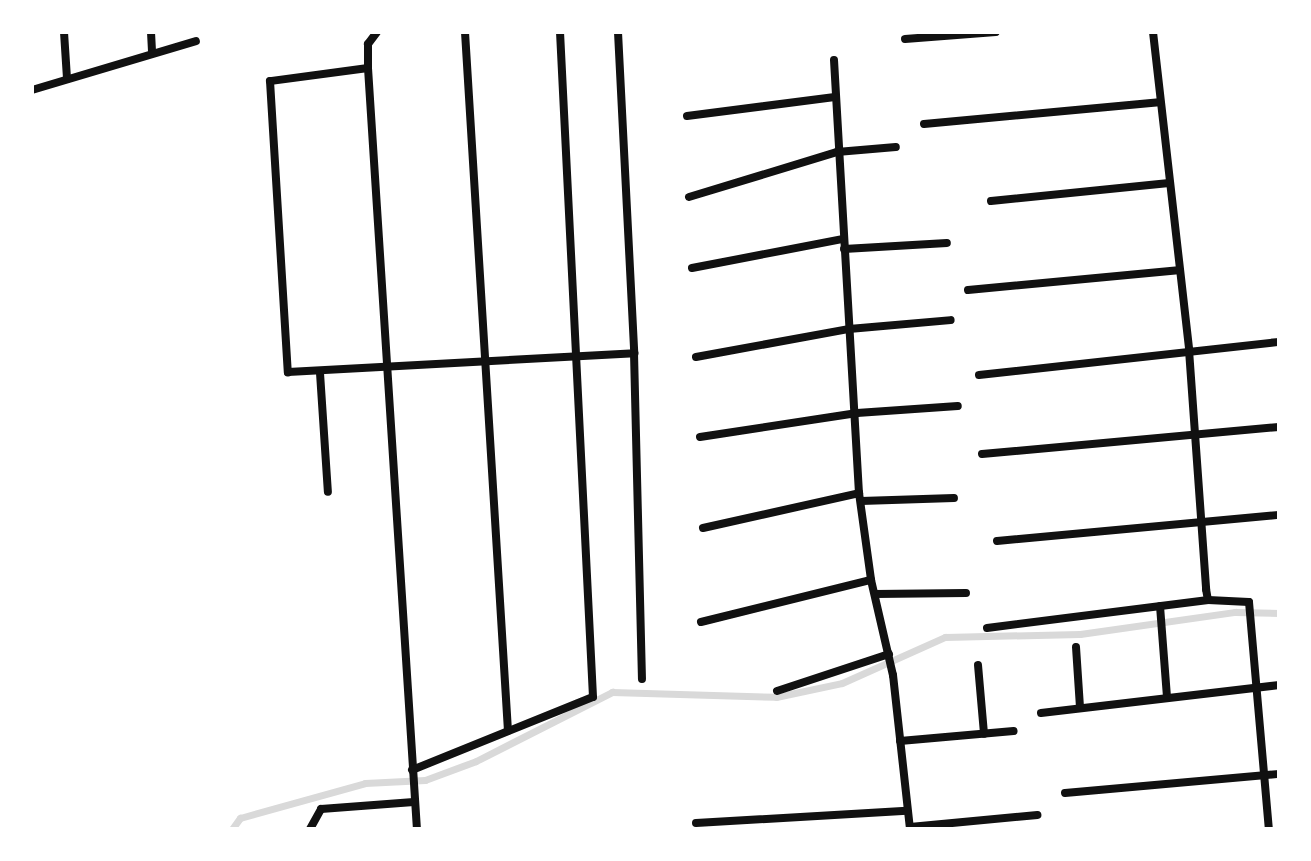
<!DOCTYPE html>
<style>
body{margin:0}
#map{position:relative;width:1311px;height:861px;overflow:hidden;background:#fff;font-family:Cabin,sans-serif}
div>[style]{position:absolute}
.stream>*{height:7px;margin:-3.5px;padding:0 3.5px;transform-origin:3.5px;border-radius:3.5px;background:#d9d9d9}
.minor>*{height:8px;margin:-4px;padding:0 4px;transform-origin:4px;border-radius:4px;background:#111}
span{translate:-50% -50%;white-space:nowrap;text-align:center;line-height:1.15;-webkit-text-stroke:8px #fff;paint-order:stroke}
.frame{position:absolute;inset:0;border:34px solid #fff;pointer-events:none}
</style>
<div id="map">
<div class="stream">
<div style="left:232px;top:829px;width:14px;rotate:-54deg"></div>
<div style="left:240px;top:818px;width:130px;rotate:-15.6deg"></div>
<div style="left:365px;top:783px;width:60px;rotate:-2.9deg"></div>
<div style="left:425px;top:780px;width:54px;rotate:-20.4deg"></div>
<div style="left:476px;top:761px;width:153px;rotate:-26.9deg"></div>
<div style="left:612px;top:692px;width:164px;rotate:1.7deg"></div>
<div style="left:776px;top:697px;width:67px;rotate:-12deg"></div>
<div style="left:842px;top:683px;width:113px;rotate:-24.1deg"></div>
<div style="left:945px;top:637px;width:135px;rotate:-1.3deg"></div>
<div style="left:1080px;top:634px;width:157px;rotate:-8.1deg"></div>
<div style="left:1235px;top:612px;width:44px;rotate:1.3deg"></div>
</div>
<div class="minor">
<div style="left:64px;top:32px;width:47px;rotate:86.3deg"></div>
<div style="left:151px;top:32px;width:21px;rotate:87deg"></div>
<div style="left:377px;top:32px;width:15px;rotate:127deg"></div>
<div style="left:368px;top:44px;width:24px;rotate:90deg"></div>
<div style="left:368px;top:68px;width:763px;rotate:86.32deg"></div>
<div style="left:465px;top:32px;width:700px;rotate:86.48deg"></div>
<div style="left:618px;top:32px;width:321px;rotate:87.1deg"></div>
<div style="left:1153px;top:32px;width:320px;rotate:83.5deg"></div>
<div style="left:1189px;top:350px;width:240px;rotate:85.9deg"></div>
<div style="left:1206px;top:589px;width:11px;rotate:80deg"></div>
<div style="left:1208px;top:600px;width:41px;rotate:2.8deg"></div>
<div style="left:1249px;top:602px;width:228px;rotate:85deg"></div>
<div style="left:905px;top:39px;width:91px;rotate:-4.4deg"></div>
<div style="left:834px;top:60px;width:434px;rotate:86.7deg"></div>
<div style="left:859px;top:493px;width:88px;rotate:82.1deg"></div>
<div style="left:871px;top:580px;width:98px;rotate:77deg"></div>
<div style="left:893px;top:675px;width:155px;rotate:83.7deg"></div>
<div style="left:368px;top:68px;width:99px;rotate:172.4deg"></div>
<div style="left:270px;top:81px;width:292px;rotate:86.5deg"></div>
<div style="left:288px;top:372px;width:347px;rotate:-3.1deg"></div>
<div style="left:634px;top:353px;width:326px;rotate:88.6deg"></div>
<div style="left:32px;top:90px;width:171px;rotate:-16.6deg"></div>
<div style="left:687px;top:116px;width:149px;rotate:-7.3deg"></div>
<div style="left:924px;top:124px;width:236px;rotate:-5.3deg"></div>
<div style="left:689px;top:197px;width:155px;rotate:-16.9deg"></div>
<div style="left:837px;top:152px;width:59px;rotate:-4.8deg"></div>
<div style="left:991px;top:201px;width:179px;rotate:-5.8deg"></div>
<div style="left:844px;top:249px;width:103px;rotate:-3.3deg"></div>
<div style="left:692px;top:268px;width:154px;rotate:-10.9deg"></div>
<div style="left:968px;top:290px;width:211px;rotate:-5.4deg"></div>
<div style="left:696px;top:357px;width:156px;rotate:-10.4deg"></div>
<div style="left:849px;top:329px;width:102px;rotate:-5deg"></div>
<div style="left:320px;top:373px;width:119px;rotate:86.2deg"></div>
<div style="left:979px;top:375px;width:302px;rotate:-6.3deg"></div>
<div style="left:700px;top:437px;width:159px;rotate:-8.7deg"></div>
<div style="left:857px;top:413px;width:101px;rotate:-4deg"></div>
<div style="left:982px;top:454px;width:298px;rotate:-5.2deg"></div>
<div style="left:861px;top:501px;width:93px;rotate:-1.8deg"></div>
<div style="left:703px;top:528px;width:160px;rotate:-12.6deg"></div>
<div style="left:997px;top:541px;width:283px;rotate:-5.3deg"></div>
<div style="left:875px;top:594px;width:91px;rotate:-0.6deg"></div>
<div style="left:1160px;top:606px;width:91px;rotate:85.6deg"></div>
<div style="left:701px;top:622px;width:175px;rotate:-13.9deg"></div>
<div style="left:987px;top:628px;width:223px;rotate:-7.2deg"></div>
<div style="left:1076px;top:647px;width:60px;rotate:86.2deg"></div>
<div style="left:978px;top:665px;width:69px;rotate:85deg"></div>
<div style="left:777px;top:691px;width:118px;rotate:-18.3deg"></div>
<div style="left:1041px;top:713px;width:240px;rotate:-6.7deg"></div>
<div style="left:900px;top:741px;width:114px;rotate:-5deg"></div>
<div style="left:412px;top:770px;width:195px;rotate:-22deg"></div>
<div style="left:593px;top:697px;width:666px;rotate:-92.84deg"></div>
<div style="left:1065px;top:793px;width:215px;rotate:-5.1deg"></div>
<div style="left:696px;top:823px;width:211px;rotate:-3.3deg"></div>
<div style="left:910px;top:827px;width:128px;rotate:-5.4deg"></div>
<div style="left:310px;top:829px;width:23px;rotate:-61deg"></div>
<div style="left:321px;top:809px;width:93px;rotate:-4.3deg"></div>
</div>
<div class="frame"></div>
</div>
